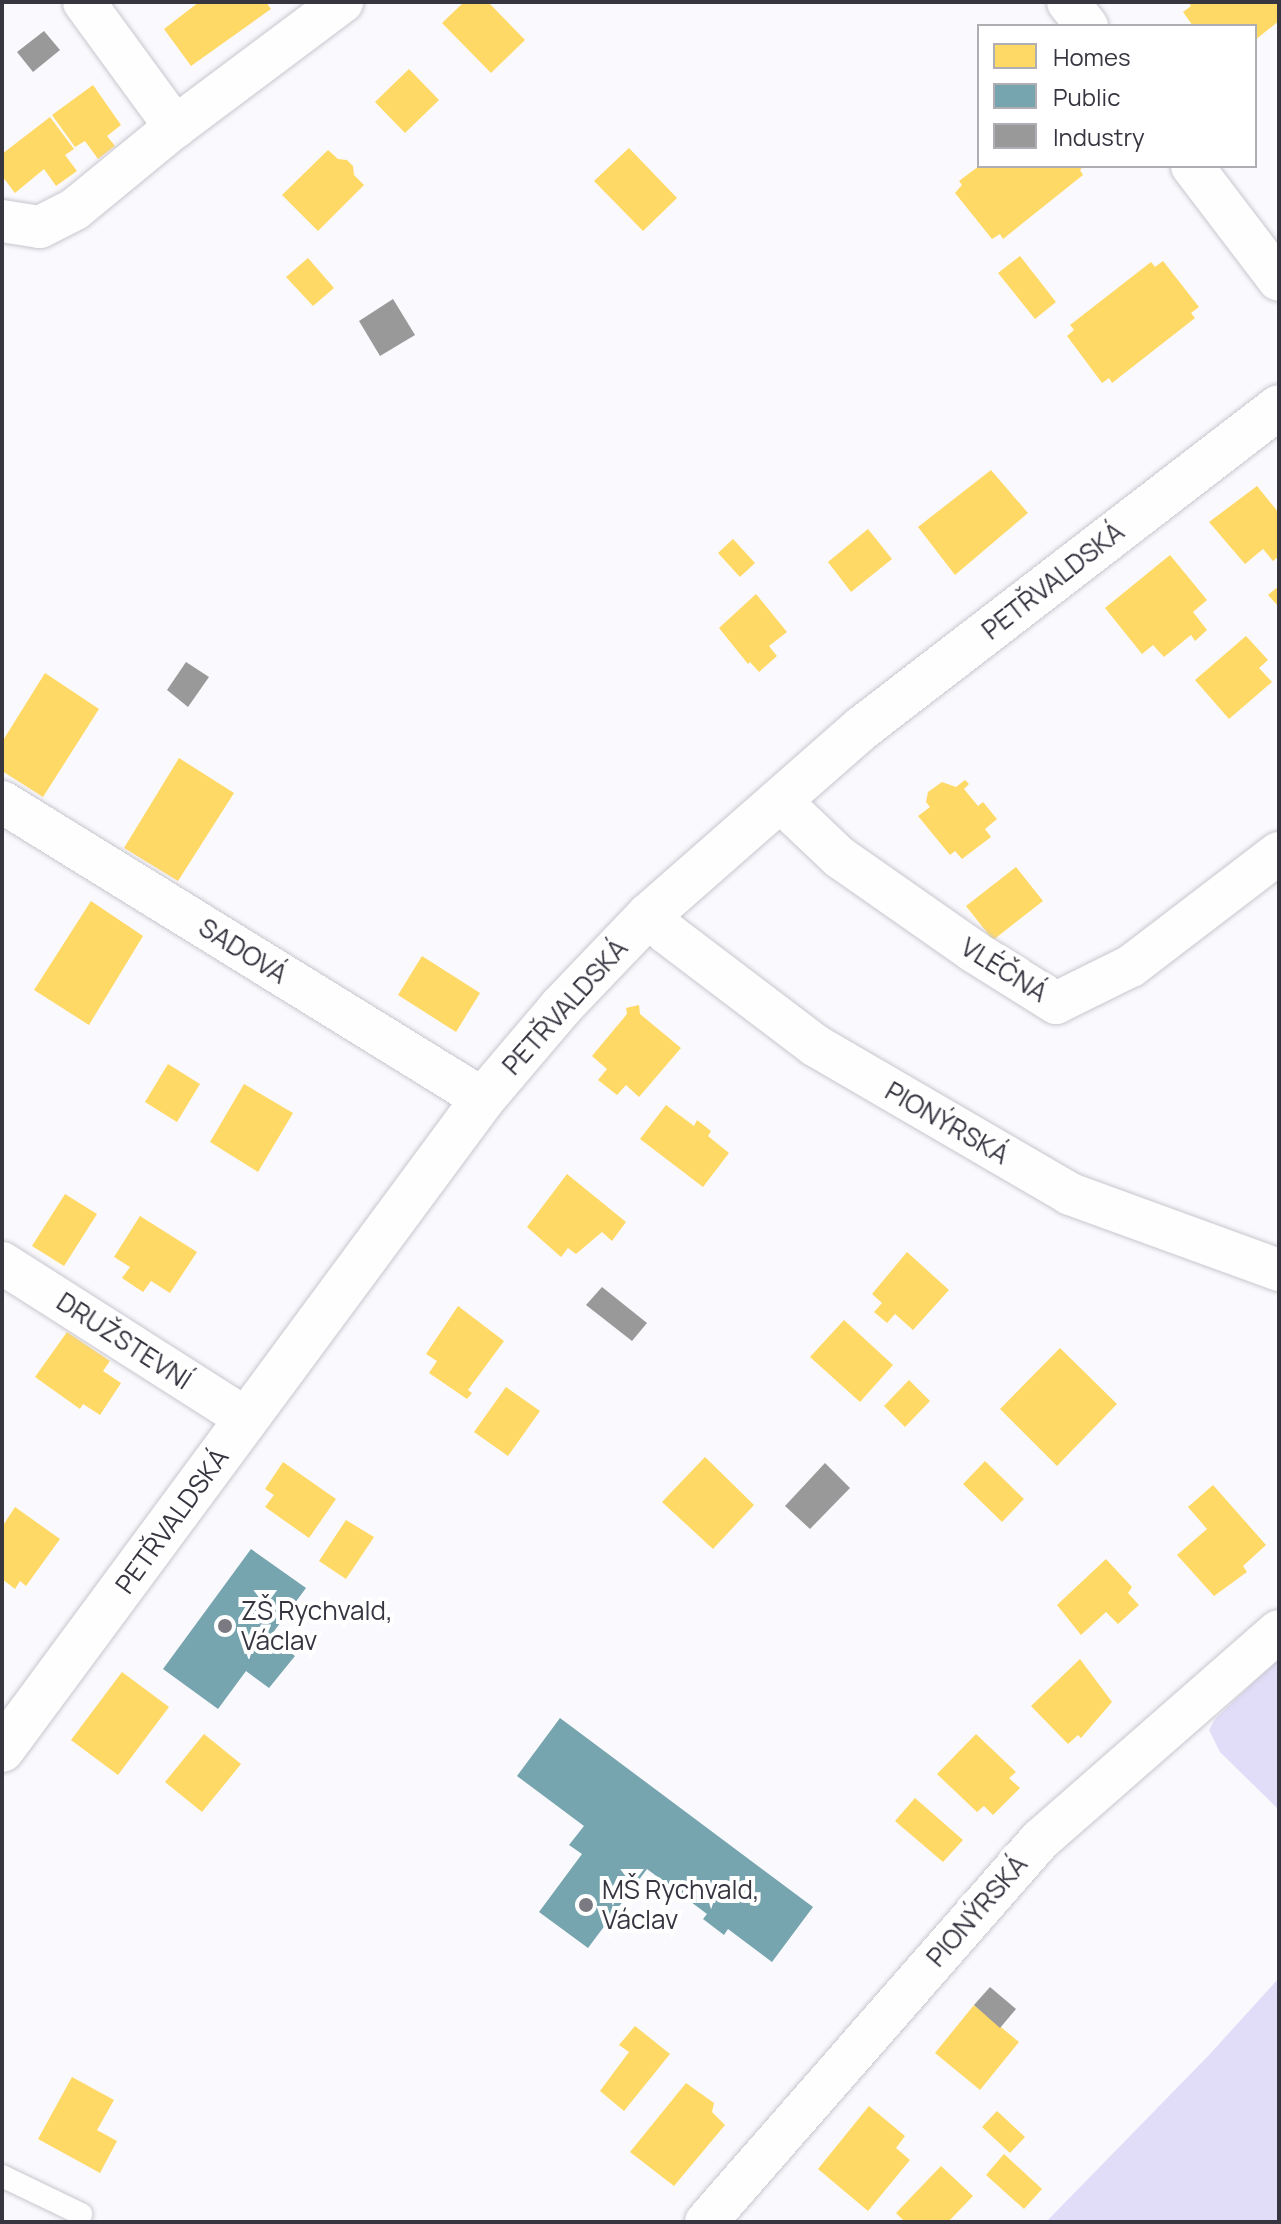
<!DOCTYPE html>
<meta charset="utf-8">
<style>
body{margin:0}
#map{position:relative;width:1281px;height:2224px;overflow:hidden;background:#faf9fd;font-family:Manrope,sans-serif}
div>[style]{position:absolute}
.green>*{inset:0;background:#e1dcf8}
.homes>*{inset:0;background:#ffd966}
.public>*{inset:0;background:#76a5af}
.industry>*{inset:0;background:#999}
.roads{filter:drop-shadow(0 0 2px #c8c6ce) drop-shadow(0 0 2px #c8c6ce)}
.service>*{height:22px;margin:-11px;padding:0 11px;transform-origin:11px;border-radius:11px;background:#fefeff}
.minor>*{height:42px;margin:-21px;padding:0 21px;transform-origin:21px;border-radius:21px;background:#fefeff}
.tertiary>*{height:44px;margin:-22px;padding:0 22px;transform-origin:22px;border-radius:22px;background:#fefeff}
.dots>*{width:22px;height:22px;translate:-50% -50%;box-sizing:border-box;border:4px solid #fff;border-radius:50%}
span{translate:-50% -50%;white-space:nowrap;text-align:center;line-height:1.15;-webkit-text-stroke:8px #fff;paint-order:stroke}
.street-label{font-size:26px;color:#373540}
.poi-label{font-size:26px;color:#373540}
.left{translate:0 -50%;text-align:left}
.frame{position:absolute;inset:0;border:4px solid #373540;pointer-events:none}
.legend{position:absolute;left:977px;top:24px;width:280px;height:144px;box-sizing:border-box;background:#fff;border:2px solid #afaeb3;margin:0;padding:10px 14px;list-style:none;font-size:24px;color:#373540}
.legend li{display:flex;align-items:center;gap:16px;height:40px}
.legend b{width:40px;border:2px solid #afaeb3}
</style>
<div id="map">
<div class="green">
<div style="clip-path:polygon(1279px 1658px,1279px 1810px,1220px 1752px,1209px 1730px,1215px 1719px)"></div>
<div style="clip-path:polygon(1279px 1978px,1279px 2222px,1046px 2222px,1209px 2055px)"></div>
</div>
<div class="homes">
<div style="clip-path:polygon(199px 2px,266px 2px,271px 9px,191px 66px,164px 29px)"></div>
<div style="clip-path:polygon(464px 2px,488px 2px,525px 40px,491px 73px,442px 23px)"></div>
<div style="clip-path:polygon(1188px 2px,1279px 2px,1279px 21px,1255px 40px,1255px 26px,1193px 26px,1183px 12px,1191px 6px)"></div>
<div style="clip-path:polygon(409px 69px,439px 100px,405px 133px,375px 102px)"></div>
<div style="clip-path:polygon(93px 85px,121px 125px,107px 136px,115px 146px,98px 159px,85px 141px,75px 147px,52px 115px)"></div>
<div style="clip-path:polygon(50px 117px,74px 149px,65px 155px,77px 171px,56px 186px,44px 169px,15px 193px,2px 176px,2px 154px)"></div>
<div style="clip-path:polygon(629px 148px,677px 198px,643px 231px,594px 181px)"></div>
<div style="clip-path:polygon(328px 150px,338px 159px,347px 160px,353px 166px,354px 175px,364px 185px,318px 231px,282px 195px)"></div>
<div style="clip-path:polygon(979px 166px,1084px 166px,1080px 170px,1083px 175px,1003px 239px,1000px 234px,992px 239px,955px 193px,962px 185px,959px 181px)"></div>
<div style="clip-path:polygon(1020px 256px,1056px 302px,1035px 319px,998px 273px)"></div>
<div style="clip-path:polygon(308px 258px,334px 288px,313px 306px,286px 277px)"></div>
<div style="clip-path:polygon(1163px 261px,1199px 307px,1191px 313px,1195px 318px,1112px 383px,1109px 378px,1102px 383px,1067px 336px,1074px 330px,1070px 325px,1151px 262px,1155px 267px)"></div>
<div style="clip-path:polygon(991px 470px,1028px 513px,955px 575px,918px 527px)"></div>
<div style="clip-path:polygon(1257px 486px,1279px 513px,1279px 556px,1273px 561px,1263px 549px,1245px 564px,1209px 522px)"></div>
<div style="clip-path:polygon(868px 529px,892px 559px,851px 592px,828px 562px)"></div>
<div style="clip-path:polygon(733px 539px,755px 563px,740px 577px,718px 553px)"></div>
<div style="clip-path:polygon(1170px 555px,1207px 600px,1193px 612px,1207px 630px,1195px 641px,1191px 635px,1164px 657px,1153px 645px,1142px 654px,1105px 608px)"></div>
<div style="clip-path:polygon(1279px 586px,1279px 607px,1268px 595px)"></div>
<div style="clip-path:polygon(756px 594px,787px 632px,769px 646px,777px 656px,759px 672px,750px 662px,748px 664px,719px 628px)"></div>
<div style="clip-path:polygon(1246px 636px,1268px 660px,1259px 668px,1272px 682px,1229px 719px,1195px 680px)"></div>
<div style="clip-path:polygon(45px 673px,99px 709px,43px 797px,2px 771px,2px 742px)"></div>
<div style="clip-path:polygon(179px 758px,234px 793px,178px 881px,124px 848px)"></div>
<div style="clip-path:polygon(965px 780px,969px 784px,964px 789px,978px 806px,983px 802px,997px 819px,985px 829px,991px 837px,962px 859px,955px 851px,950px 855px,918px 816px,930px 807px,926px 802px,928px 792px,942px 782px,956px 787px)"></div>
<div style="clip-path:polygon(1016px 867px,1043px 901px,993px 940px,966px 906px)"></div>
<div style="clip-path:polygon(91px 901px,143px 936px,89px 1025px,34px 990px)"></div>
<div style="clip-path:polygon(422px 956px,480px 993px,456px 1032px,398px 995px)"></div>
<div style="clip-path:polygon(639px 1005px,640px 1014px,681px 1048px,639px 1097px,626px 1085px,617px 1095px,598px 1080px,607px 1069px,592px 1056px,627px 1014px,626px 1008px)"></div>
<div style="clip-path:polygon(168px 1064px,200px 1084px,177px 1122px,145px 1102px)"></div>
<div style="clip-path:polygon(244px 1084px,293px 1113px,258px 1172px,210px 1142px)"></div>
<div style="clip-path:polygon(666px 1105px,694px 1126px,697px 1120px,711px 1131px,708px 1136px,729px 1153px,703px 1187px,640px 1139px)"></div>
<div style="clip-path:polygon(567px 1174px,626px 1222px,612px 1241px,602px 1232px,576px 1254px,568px 1248px,561px 1257px,527px 1227px)"></div>
<div style="clip-path:polygon(65px 1194px,97px 1214px,64px 1266px,32px 1246px)"></div>
<div style="clip-path:polygon(140px 1216px,197px 1252px,170px 1293px,151px 1281px,143px 1292px,122px 1278px,130px 1267px,114px 1257px)"></div>
<div style="clip-path:polygon(907px 1252px,949px 1290px,913px 1330px,895px 1314px,887px 1323px,874px 1312px,882px 1303px,872px 1294px)"></div>
<div style="clip-path:polygon(458px 1306px,504px 1341px,468px 1390px,472px 1393px,467px 1399px,429px 1373px,437px 1361px,426px 1354px)"></div>
<div style="clip-path:polygon(844px 1320px,893px 1365px,860px 1402px,810px 1357px)"></div>
<div style="clip-path:polygon(67px 1332px,110px 1361px,103px 1371px,121px 1383px,100px 1415px,83px 1404px,80px 1409px,35px 1377px)"></div>
<div style="clip-path:polygon(1060px 1348px,1117px 1404px,1057px 1466px,1000px 1409px)"></div>
<div style="clip-path:polygon(909px 1380px,930px 1401px,905px 1427px,884px 1406px)"></div>
<div style="clip-path:polygon(506px 1387px,540px 1411px,508px 1456px,474px 1432px)"></div>
<div style="clip-path:polygon(705px 1457px,754px 1505px,713px 1549px,662px 1502px)"></div>
<div style="clip-path:polygon(985px 1461px,1024px 1499px,1002px 1522px,963px 1484px)"></div>
<div style="clip-path:polygon(283px 1462px,336px 1499px,309px 1538px,265px 1507px,274px 1495px,265px 1489px)"></div>
<div style="clip-path:polygon(1213px 1485px,1266px 1545px,1243px 1566px,1247px 1572px,1214px 1596px,1177px 1555px,1207px 1529px,1188px 1507px)"></div>
<div style="clip-path:polygon(15px 1507px,60px 1539px,26px 1586px,20px 1581px,15px 1589px,2px 1579px,2px 1527px)"></div>
<div style="clip-path:polygon(346px 1520px,374px 1537px,346px 1579px,319px 1561px)"></div>
<div style="clip-path:polygon(1106px 1559px,1132px 1587px,1128px 1593px,1139px 1605px,1118px 1624px,1106px 1612px,1081px 1635px,1057px 1605px)"></div>
<div style="clip-path:polygon(1080px 1659px,1112px 1702px,1081px 1738px,1078px 1735px,1068px 1744px,1031px 1706px)"></div>
<div style="clip-path:polygon(122px 1672px,169px 1707px,118px 1775px,71px 1740px)"></div>
<div style="clip-path:polygon(204px 1734px,241px 1764px,202px 1812px,165px 1782px)"></div>
<div style="clip-path:polygon(976px 1734px,1016px 1772px,1009px 1778px,1020px 1788px,993px 1815px,984px 1806px,977px 1812px,937px 1774px)"></div>
<div style="clip-path:polygon(915px 1798px,963px 1840px,943px 1862px,895px 1821px)"></div>
<div style="clip-path:polygon(974px 2005px,1019px 2042px,980px 2090px,935px 2053px)"></div>
<div style="clip-path:polygon(635px 2026px,670px 2054px,624px 2111px,600px 2091px,629px 2052px,619px 2045px)"></div>
<div style="clip-path:polygon(72px 2077px,114px 2100px,97px 2130px,117px 2141px,100px 2173px,38px 2139px)"></div>
<div style="clip-path:polygon(686px 2083px,714px 2103px,712px 2112px,725px 2125px,674px 2186px,630px 2152px)"></div>
<div style="clip-path:polygon(869px 2106px,905px 2136px,896px 2148px,910px 2160px,868px 2211px,818px 2169px)"></div>
<div style="clip-path:polygon(997px 2111px,1025px 2137px,1010px 2153px,982px 2127px)"></div>
<div style="clip-path:polygon(1004px 2154px,1042px 2189px,1024px 2209px,986px 2175px)"></div>
<div style="clip-path:polygon(941px 2166px,973px 2196px,948px 2222px,905px 2222px,896px 2213px)"></div>
</div>
<div class="public">
<div style="clip-path:polygon(251px 1549px,306px 1588px,269px 1638px,295px 1656px,269px 1688px,246px 1671px,218px 1709px,163px 1669px)"></div>
<div style="clip-path:polygon(560px 1718px,813px 1907px,772px 1962px,728px 1929px,724px 1935px,703px 1919px,707px 1914px,647px 1869px,588px 1948px,539px 1912px,582px 1854px,569px 1845px,584px 1826px,517px 1776px)"></div>
</div>
<div class="industry">
<div style="clip-path:polygon(44px 31px,60px 50px,33px 72px,17px 52px)"></div>
<div style="clip-path:polygon(393px 299px,415px 335px,380px 356px,359px 321px)"></div>
<div style="clip-path:polygon(186px 662px,209px 677px,188px 707px,167px 690px)"></div>
<div style="clip-path:polygon(602px 1287px,647px 1323px,632px 1341px,586px 1305px)"></div>
<div style="clip-path:polygon(825px 1463px,850px 1488px,810px 1529px,785px 1506px)"></div>
<div style="clip-path:polygon(990px 1987px,1016px 2009px,1000px 2028px,974px 2005px)"></div>
</div>
<div class="roads">
<div class="service">
<div style="left:2px;top:2176px;width:88px;rotate:25.7deg"></div>
</div>
<div class="minor">
<div style="left:84px;top:2px;width:155px;rotate:53.9deg"></div>
<div style="left:1068px;top:2px;width:31px;rotate:52deg"></div>
<div style="left:1192px;top:166px;width:143px;rotate:52.7deg"></div>
<div style="left:2px;top:221px;width:38px;rotate:9deg"></div>
<div style="left:40px;top:227px;width:39px;rotate:-27deg"></div>
<div style="left:75px;top:209px;width:129px;rotate:-39.4deg"></div>
<div style="left:175px;top:127px;width:209px;rotate:-36.8deg"></div>
<div style="left:779px;top:800px;width:83px;rotate:43.5deg"></div>
<div style="left:839px;top:857px;width:164px;rotate:35deg"></div>
<div style="left:973px;top:951px;width:98px;rotate:32.1deg"></div>
<div style="left:1056px;top:1003px;width:84px;rotate:-26.3deg"></div>
<div style="left:1131px;top:966px;width:186px;rotate:-37.4deg"></div>
<div style="left:2px;top:802px;width:565px;rotate:31.69deg"></div>
<div style="left:649px;top:915px;width:25px;rotate:45deg"></div>
<div style="left:667px;top:933px;width:187px;rotate:37.2deg"></div>
<div style="left:816px;top:1046px;width:294px;rotate:30.2deg"></div>
<div style="left:1070px;top:1194px;width:222px;rotate:20deg"></div>
<div style="left:2px;top:1263px;width:290px;rotate:32.5deg"></div>
<div style="left:706px;top:2222px;width:507px;rotate:-48.84deg"></div>
<div style="left:1040px;top:1840px;width:317px;rotate:-41.2deg"></div>
</div>
<div class="tertiary">
<div style="left:2px;top:1750px;width:809px;rotate:-53.54deg"></div>
<div style="left:483px;top:1099px;width:121px;rotate:-49.7deg"></div>
<div style="left:561px;top:1007px;width:127px;rotate:-46.3deg"></div>
<div style="left:649px;top:915px;width:283px;rotate:-41.3deg"></div>
<div style="left:862px;top:728px;width:526px;rotate:-37.59deg"></div>
</div>
</div>
<div class="dots">
<div style="left:225px;top:1626px;background:#7b7a82"></div>
<div style="left:586px;top:1905px;background:#7b7a82"></div>
</div>
<div class="street-label">
<span style="left:1053px;top:581px;rotate:-38deg">PETŘVALDSKÁ</span>
<span style="left:243px;top:951px;rotate:32deg">SADOVÁ</span>
<span style="left:1004px;top:970px;rotate:32deg">VLÉČNÁ</span>
<span style="left:565px;top:1007px;rotate:-48deg">PETŘVALDSKÁ</span>
<span style="left:947px;top:1123px;rotate:30deg">PIONÝRSKÁ</span>
<span style="left:124px;top:1341px;rotate:33deg">DRUŽSTEVNÍ</span>
<span style="left:172px;top:1521px;rotate:-54deg">PETŘVALDSKÁ</span>
<span style="left:977px;top:1911px;rotate:-49deg">PIONÝRSKÁ</span>
</div>
<div class="poi-label">
<span class="left" style="left:241px;top:1626px">ZŠ Rychvald,<br>Václav</span>
<span class="left" style="left:602px;top:1905px">MŠ Rychvald,<br>Václav</span>
</div>
<div class="frame"></div>
<ul class="legend">
<li><b style="height:22px;background:#ffd966"></b>Homes</li>
<li><b style="height:22px;background:#76a5af"></b>Public</li>
<li><b style="height:22px;background:#999"></b>Industry</li>
</ul>
</div>
